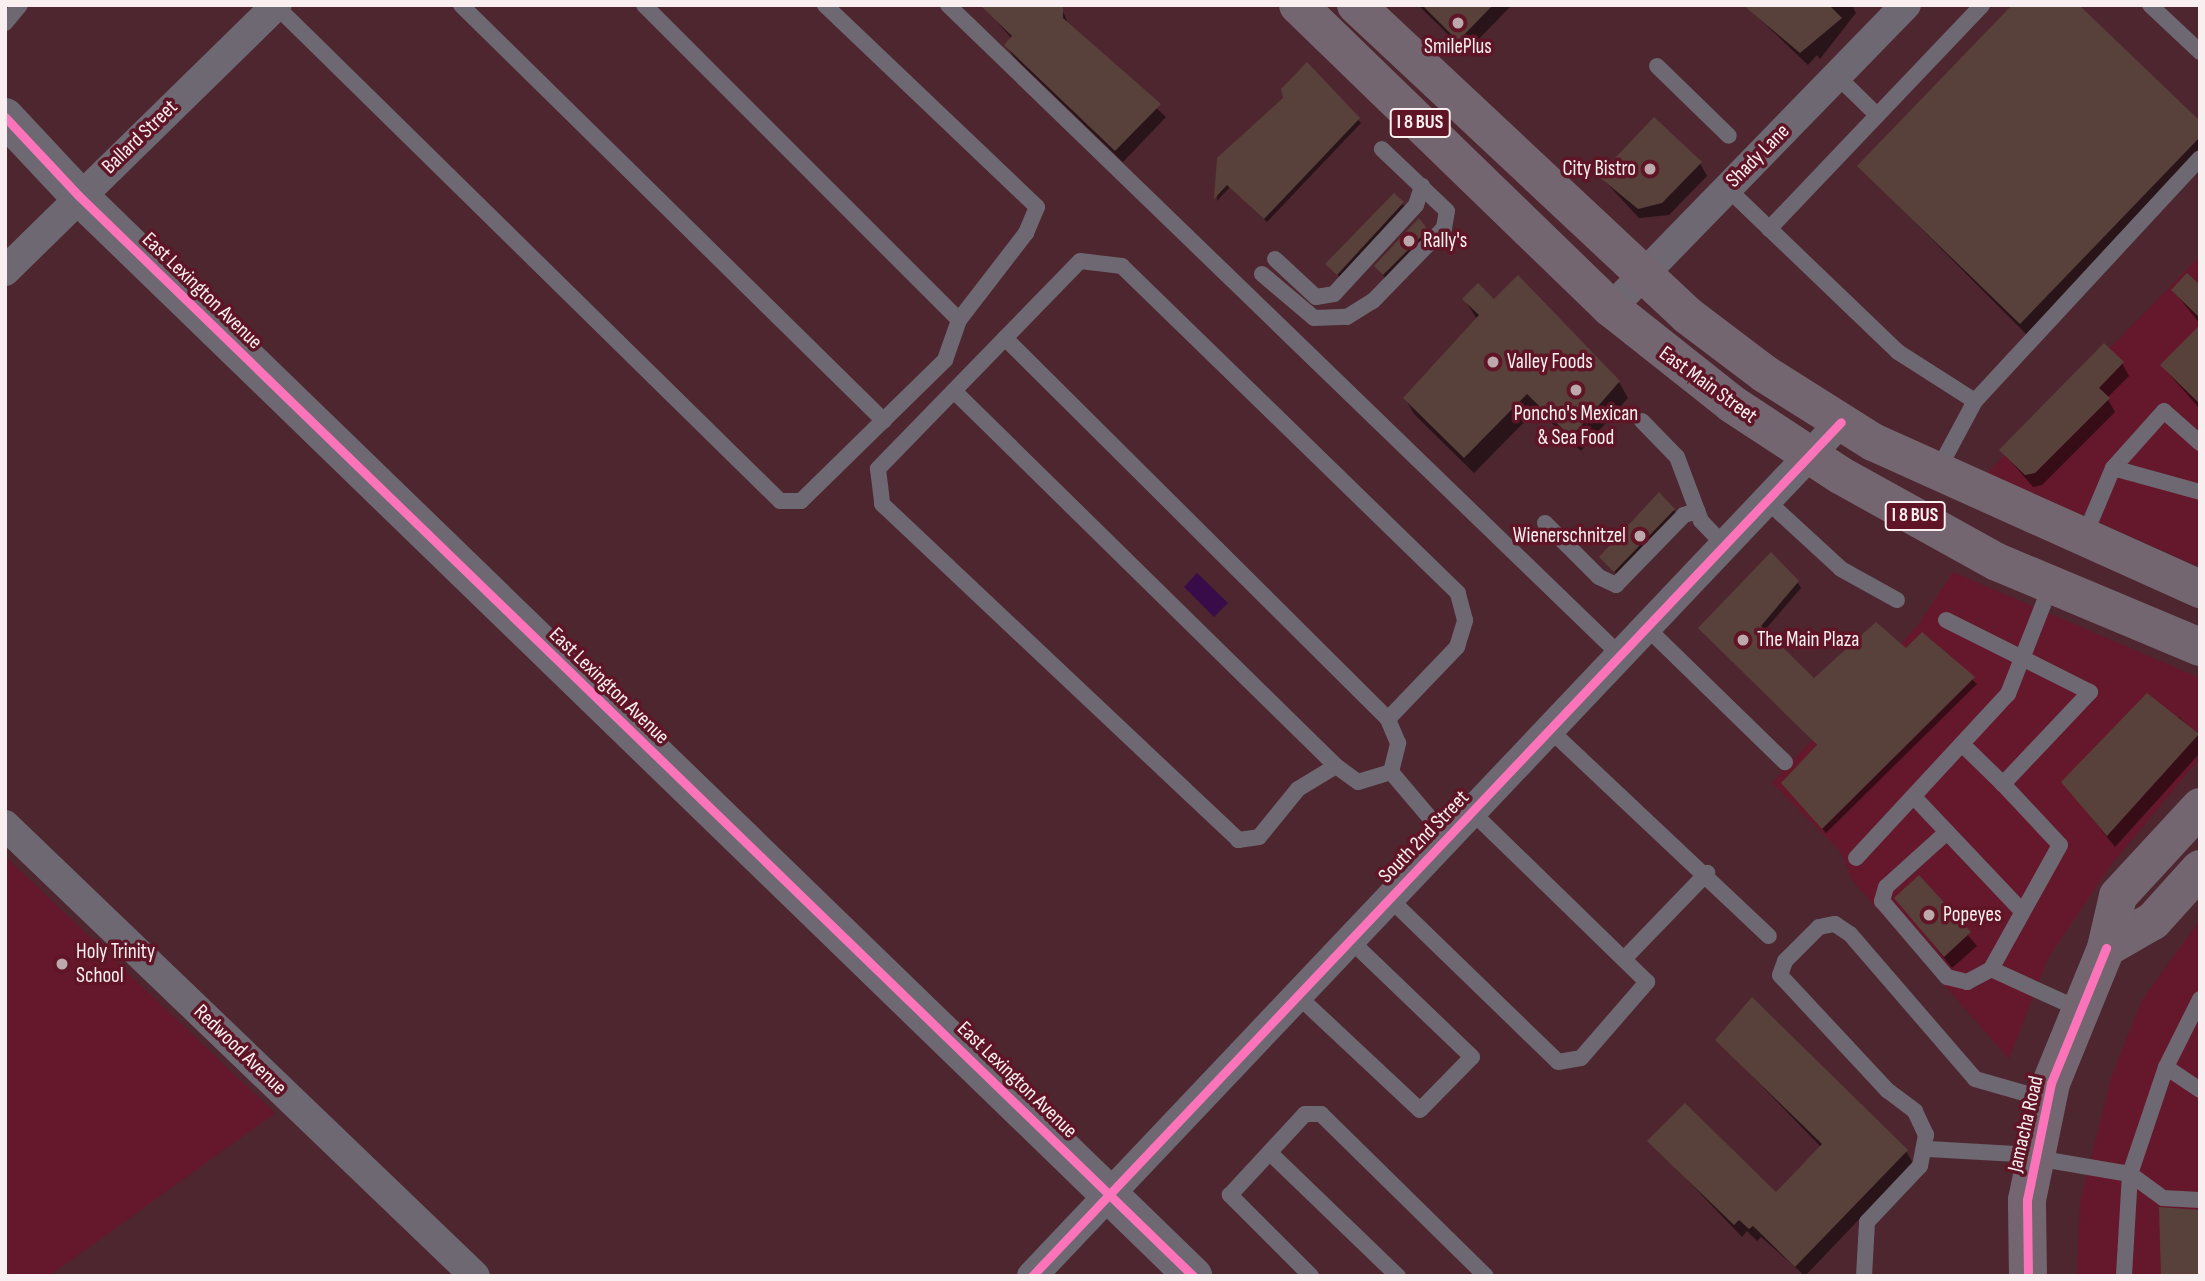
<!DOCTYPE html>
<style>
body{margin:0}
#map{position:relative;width:2205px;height:1281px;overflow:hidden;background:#4e262f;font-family:"Sofia Sans Condensed",sans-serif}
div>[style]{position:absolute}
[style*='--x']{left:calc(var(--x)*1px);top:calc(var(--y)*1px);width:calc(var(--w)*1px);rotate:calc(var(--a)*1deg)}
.built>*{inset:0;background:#65182b}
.water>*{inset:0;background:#370c48}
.shadow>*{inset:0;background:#0007}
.building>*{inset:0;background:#59413b}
.service>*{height:16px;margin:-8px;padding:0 8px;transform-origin:8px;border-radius:8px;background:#6d6871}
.minor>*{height:30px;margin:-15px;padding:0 15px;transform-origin:15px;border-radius:15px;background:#6d6871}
.tertiary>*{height:38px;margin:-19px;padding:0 19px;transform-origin:19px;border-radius:19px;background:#6d6871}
.primary>*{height:38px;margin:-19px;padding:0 19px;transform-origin:19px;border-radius:19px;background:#736670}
.cycleway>*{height:9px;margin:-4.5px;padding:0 4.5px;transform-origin:4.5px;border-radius:4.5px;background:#fb73b8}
.dots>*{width:19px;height:19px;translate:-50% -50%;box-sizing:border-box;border:4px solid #5f1526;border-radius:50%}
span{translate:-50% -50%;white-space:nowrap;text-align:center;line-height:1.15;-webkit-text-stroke:7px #5f1526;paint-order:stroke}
.shield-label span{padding:2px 5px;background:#5f1526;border:2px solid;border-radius:5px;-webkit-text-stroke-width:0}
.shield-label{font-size:19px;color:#f9eff0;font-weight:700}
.poi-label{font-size:21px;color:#f9eff0}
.right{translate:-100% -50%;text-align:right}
.left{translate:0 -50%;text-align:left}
.street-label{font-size:21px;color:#f9eff0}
.frame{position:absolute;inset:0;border:7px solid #f9eff0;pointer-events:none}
</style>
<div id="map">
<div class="built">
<i style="clip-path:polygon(2200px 256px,2200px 567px,1987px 473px)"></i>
<i style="clip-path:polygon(1953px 572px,2200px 678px,2200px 758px,2111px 865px,2048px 958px,2009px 1059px,1852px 880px,1840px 851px,1772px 783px,1918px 625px)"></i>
<i style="clip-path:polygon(5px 856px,275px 1113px,49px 1276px,5px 1276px)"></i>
<i style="clip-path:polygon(2200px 920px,2200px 1276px,2077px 1276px,2080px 1201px,2112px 1075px,2142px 1000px)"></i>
</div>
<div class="water">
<i style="clip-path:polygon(1197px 573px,1228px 603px,1214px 617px,1184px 587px)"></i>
</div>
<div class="shadow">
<i style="clip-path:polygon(1418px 5px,1512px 5px,1466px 52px)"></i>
<i style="clip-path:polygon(1745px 5px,1852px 5px,1856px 13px,1820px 59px,1817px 55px,1808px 65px)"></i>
<i style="clip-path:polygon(1062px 9px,1069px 26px,1166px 117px,1123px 162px,1014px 57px,1006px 45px,1012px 39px,987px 10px)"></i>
<i style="clip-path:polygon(1307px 64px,1361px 123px,1267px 222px,1230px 187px,1217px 201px,1219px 158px,1285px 99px)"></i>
<i style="clip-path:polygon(2200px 124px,2200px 163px,2031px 339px,1859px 166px)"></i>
<i style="clip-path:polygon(1700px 163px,1707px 176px,1669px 215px,1639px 218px,1601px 177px)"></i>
<i style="clip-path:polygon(1394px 195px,1405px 207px,1340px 277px,1329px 267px)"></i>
<i style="clip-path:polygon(1426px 227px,1430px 235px,1388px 282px,1376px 266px)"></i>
<i style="clip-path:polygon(2200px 287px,2200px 324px,2173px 290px)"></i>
<i style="clip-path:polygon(1464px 299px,1494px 302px,1619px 382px,1628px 398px,1581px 451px,1537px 409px,1474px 473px,1414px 414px,1405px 398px,1477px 319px)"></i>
<i style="clip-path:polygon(2200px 327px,2200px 409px,2162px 366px)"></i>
<i style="clip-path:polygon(2122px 363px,2129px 376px,2107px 398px,2115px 412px,2042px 485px,2033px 487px,2001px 450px)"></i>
<i style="clip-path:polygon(1674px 510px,1679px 518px,1620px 578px,1602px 557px)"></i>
<i style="clip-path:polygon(1797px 582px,1801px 588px,1764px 631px,1814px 680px,1906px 651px,1922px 634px,1977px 684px,1826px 833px,1783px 783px,1818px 746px,1700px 628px)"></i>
<i style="clip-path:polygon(2179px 717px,2200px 738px,2200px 753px,2115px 847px,2063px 782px)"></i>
<i style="clip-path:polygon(1919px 878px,1977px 946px,1952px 968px,1896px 898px)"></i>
<i style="clip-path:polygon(1717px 1040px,1906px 1151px,1913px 1163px,1805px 1276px,1761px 1237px,1757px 1241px,1747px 1231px,1742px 1237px,1650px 1141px,1776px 1194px,1821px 1147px)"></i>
</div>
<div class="building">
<i style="clip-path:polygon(980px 5px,1063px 5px,1063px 18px,1161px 104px,1115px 151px,1004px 45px,1012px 36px)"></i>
<i style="clip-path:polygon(1422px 5px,1493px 5px,1458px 41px)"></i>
<i style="clip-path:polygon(1743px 5px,1829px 5px,1842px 18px,1800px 53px)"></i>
<i style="clip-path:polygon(2012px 5px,2079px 5px,2200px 121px,2200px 137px,2020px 324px,1857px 166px)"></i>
<i style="clip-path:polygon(1307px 62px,1360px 118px,1264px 219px,1227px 185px,1214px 199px,1217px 158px,1283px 98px,1281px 89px)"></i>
<i style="clip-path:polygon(1654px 117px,1702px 162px,1662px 203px,1638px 209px,1598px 176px)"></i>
<i style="clip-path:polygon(1394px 193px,1404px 202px,1337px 275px,1325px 264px)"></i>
<i style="clip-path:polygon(1419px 218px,1428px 230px,1383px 275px,1374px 266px)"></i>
<i style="clip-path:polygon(2187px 273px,2200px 285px,2200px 318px,2171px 290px)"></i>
<i style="clip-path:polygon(1518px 275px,1620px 381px,1571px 437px,1527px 394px,1464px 458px,1403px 398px,1479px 315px,1462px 299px,1478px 283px,1494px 299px)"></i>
<i style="clip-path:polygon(2200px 325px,2200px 404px,2160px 365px)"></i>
<i style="clip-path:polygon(2104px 343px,2124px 362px,2099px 388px,2110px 398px,2035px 473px,2025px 475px,1999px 450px)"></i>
<i style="clip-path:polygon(1659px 492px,1675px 509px,1614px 572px,1599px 557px)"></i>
<i style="clip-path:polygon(1771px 552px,1799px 581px,1761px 626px,1814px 678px,1876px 622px,1906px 648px,1922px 632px,1975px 677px,1822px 829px,1781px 783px,1817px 745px,1698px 628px)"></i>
<i style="clip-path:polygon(2147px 693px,2199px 734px,2107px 836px,2061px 782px)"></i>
<i style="clip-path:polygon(1919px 875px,1971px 932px,1944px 957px,1894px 898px)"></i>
<i style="clip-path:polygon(1752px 997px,1908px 1150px,1795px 1267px,1753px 1226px,1749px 1229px,1739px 1220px,1734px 1225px,1647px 1141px,1685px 1103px,1776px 1192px,1822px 1144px,1715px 1040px)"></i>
<i style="clip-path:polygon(2159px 1207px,2200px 1210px,2200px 1276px,2161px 1276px)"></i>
</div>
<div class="service">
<i style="--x:461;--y:5;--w:593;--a:44.52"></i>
<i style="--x:644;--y:5;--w:445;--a:45"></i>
<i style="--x:948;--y:5;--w:935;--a:44.05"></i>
<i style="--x:2150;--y:5;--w:69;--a:43.2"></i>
<i style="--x:276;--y:6;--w:706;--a:44.48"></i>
<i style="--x:780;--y:501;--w:21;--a:0"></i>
<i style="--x:801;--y:501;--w:202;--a:-44.4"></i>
<i style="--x:945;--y:360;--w:42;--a:-70.7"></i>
<i style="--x:959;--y:320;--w:110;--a:-52.4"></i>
<i style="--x:1026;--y:233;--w:28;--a:-67"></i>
<i style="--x:1037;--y:207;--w:293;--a:-136.4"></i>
<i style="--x:5;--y:23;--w:23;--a:-50"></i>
<i style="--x:1657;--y:66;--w:100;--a:44.2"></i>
<i style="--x:1837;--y:76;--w:56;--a:44.3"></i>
<i style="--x:1727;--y:188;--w:237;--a:43.8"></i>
<i style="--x:1898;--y:352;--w:91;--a:32.5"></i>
<i style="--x:1975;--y:401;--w:81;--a:118.2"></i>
<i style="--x:1769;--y:229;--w:309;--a:-46.4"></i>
<i style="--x:1275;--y:259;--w:56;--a:42.8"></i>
<i style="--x:1316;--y:297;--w:18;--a:-9"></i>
<i style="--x:1334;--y:294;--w:121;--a:-47.3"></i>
<i style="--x:1416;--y:205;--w:20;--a:-72"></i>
<i style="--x:1262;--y:274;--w:68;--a:40.2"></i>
<i style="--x:1314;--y:318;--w:33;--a:-2"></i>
<i style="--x:1347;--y:317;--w:31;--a:-32"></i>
<i style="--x:1373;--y:301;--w:102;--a:-45.8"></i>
<i style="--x:1444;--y:228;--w:17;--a:-80"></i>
<i style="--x:1447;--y:211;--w:90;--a:-136.4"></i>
<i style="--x:1005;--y:338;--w:540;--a:44.85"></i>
<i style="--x:954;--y:391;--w:535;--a:44.47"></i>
<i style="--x:1975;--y:401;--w:331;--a:-47.2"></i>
<i style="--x:1642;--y:421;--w:50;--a:45.8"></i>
<i style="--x:1677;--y:457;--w:68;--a:69.4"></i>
<i style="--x:1701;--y:521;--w:32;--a:46"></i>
<i style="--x:2200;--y:443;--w:48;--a:-138.4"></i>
<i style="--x:2164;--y:411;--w:76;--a:131.8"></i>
<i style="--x:2113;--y:468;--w:90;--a:15.4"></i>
<i style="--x:1765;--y:499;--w:103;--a:42.6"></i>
<i style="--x:1841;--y:569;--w:64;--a:29"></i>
<i style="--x:1545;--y:523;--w:76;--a:45"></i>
<i style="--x:1599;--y:577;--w:19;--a:25"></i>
<i style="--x:1616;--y:585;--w:98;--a:-45.8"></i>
<i style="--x:1684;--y:515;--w:14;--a:-17"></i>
<i style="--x:2084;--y:537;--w:75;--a:-67.2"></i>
<i style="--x:1946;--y:620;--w:161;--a:26.6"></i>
<i style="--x:2090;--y:692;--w:127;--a:133.4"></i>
<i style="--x:2003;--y:784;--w:57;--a:-135.7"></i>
<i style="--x:1646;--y:627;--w:194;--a:44.2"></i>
<i style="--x:1549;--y:729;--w:302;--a:43.3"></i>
<i style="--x:1391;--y:772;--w:30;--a:-76"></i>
<i style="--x:1398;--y:743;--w:26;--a:-113"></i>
<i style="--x:1388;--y:719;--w:100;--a:-46.2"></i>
<i style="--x:1457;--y:647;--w:28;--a:-73"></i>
<i style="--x:1465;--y:620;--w:28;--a:-105"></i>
<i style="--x:1458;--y:593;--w:469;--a:-135.8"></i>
<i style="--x:1122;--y:266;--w:42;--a:-173.2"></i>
<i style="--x:1080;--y:261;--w:290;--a:134.2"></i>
<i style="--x:878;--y:469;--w:35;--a:83"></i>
<i style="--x:882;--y:504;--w:490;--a:43.3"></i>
<i style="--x:1238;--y:840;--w:21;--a:-8"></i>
<i style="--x:1259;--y:837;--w:62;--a:-50.9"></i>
<i style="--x:1298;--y:789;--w:44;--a:-31.2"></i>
<i style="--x:1336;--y:766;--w:27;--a:36"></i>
<i style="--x:1358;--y:782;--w:34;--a:-17"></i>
<i style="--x:1391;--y:772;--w:87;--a:49.7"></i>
<i style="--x:2003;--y:784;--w:83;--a:46.9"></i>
<i style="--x:2060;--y:845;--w:142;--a:119.1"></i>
<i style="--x:1991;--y:969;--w:99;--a:24.5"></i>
<i style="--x:1914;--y:797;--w:156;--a:46.6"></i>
<i style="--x:1947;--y:832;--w:82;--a:138"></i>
<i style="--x:1886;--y:887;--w:15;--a:106"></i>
<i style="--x:1882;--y:901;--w:100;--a:49.5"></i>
<i style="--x:1947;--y:977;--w:21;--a:14"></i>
<i style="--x:1967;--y:982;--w:27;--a:-28"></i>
<i style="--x:1856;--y:858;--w:224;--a:-47.2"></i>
<i style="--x:2008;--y:694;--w:117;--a:-68.5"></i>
<i style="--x:1389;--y:898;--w:235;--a:44.1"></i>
<i style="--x:1558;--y:1062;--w:23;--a:-10"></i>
<i style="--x:1581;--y:1058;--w:101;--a:-49"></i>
<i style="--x:1647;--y:982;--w:244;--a:-135.8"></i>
<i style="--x:1624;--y:959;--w:120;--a:-46"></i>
<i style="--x:1297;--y:995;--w:168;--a:43.1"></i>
<i style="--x:1420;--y:1110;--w:74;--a:-45.5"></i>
<i style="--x:1472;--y:1057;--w:169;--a:-136.2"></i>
<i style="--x:2166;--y:1067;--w:76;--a:-63.4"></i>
<i style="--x:2200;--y:1090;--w:41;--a:-145.9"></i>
<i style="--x:2166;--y:1067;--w:113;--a:108.6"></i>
<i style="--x:2130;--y:1174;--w:41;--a:36"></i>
<i style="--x:2163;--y:1198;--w:37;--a:3"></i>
<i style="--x:1928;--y:1149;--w:108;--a:3.2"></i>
<i style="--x:1270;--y:1153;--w:178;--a:43.9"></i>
<i style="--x:2036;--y:1158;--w:95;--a:9.7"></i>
<i style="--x:2130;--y:1174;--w:102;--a:93.4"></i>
<i style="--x:1311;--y:1276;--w:115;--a:-135"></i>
<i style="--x:1230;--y:1195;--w:110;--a:-47.2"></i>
<i style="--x:1305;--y:1114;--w:16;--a:0"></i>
<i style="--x:1321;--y:1114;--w:231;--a:44.5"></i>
<i style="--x:1864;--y:1276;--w:54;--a:-86.8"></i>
<i style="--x:1867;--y:1222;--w:77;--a:-46.6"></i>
<i style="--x:1920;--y:1166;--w:32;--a:-79"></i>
<i style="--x:1926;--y:1135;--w:26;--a:-115"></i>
<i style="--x:1915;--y:1111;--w:34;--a:-143"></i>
<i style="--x:1888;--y:1091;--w:158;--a:-133"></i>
<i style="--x:1780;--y:975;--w:15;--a:-70"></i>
<i style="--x:1785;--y:961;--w:48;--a:-45"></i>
<i style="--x:1819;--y:927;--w:16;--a:-11"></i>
<i style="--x:1835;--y:924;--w:18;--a:34"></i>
<i style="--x:1850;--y:934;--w:191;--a:49.2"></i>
<i style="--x:1975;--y:1079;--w:76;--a:16"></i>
</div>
<div class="minor">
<i style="--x:5;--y:271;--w:380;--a:-44.4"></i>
<i style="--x:1611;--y:308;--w:423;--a:-45.8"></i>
<i style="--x:5;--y:825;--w:651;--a:43.82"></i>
<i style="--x:1032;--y:1276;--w:1176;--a:-46.55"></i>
</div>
<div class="tertiary">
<i style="--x:5;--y:117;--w:108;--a:46.9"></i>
<i style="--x:79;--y:196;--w:1552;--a:44.11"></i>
</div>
<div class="primary">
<i style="--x:1298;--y:5;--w:436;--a:44.1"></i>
<i style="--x:1611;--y:308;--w:154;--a:38.4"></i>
<i style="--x:1732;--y:404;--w:129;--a:33.3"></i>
<i style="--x:1840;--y:475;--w:179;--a:29"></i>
<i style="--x:1997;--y:562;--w:220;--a:22.7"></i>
<i style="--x:1356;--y:5;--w:453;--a:43.1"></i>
<i style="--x:1687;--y:315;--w:98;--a:37.1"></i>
<i style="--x:1765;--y:374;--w:128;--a:32.2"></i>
<i style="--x:1873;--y:442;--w:359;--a:24.2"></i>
<i style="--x:2106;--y:948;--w:54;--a:-29.9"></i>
<i style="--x:2153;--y:921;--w:70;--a:-47.9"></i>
<i style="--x:2028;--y:1276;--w:76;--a:-90.8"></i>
<i style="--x:2027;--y:1200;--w:119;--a:-78.4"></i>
<i style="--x:2051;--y:1083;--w:146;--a:-67.8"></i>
<i style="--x:2106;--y:948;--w:53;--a:-77"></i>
<i style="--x:2118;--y:896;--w:121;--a:-47.3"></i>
</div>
<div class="cycleway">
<i style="--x:5;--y:117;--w:108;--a:46.9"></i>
<i style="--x:79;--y:196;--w:1552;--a:44.11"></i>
<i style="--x:1032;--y:1276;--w:1176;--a:-46.55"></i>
<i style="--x:2028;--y:1276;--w:76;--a:-90.8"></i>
<i style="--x:2027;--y:1200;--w:119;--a:-78.4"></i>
<i style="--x:2051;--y:1083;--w:146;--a:-67.8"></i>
</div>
<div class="dots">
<i style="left:1458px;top:23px;background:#bda9ac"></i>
<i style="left:1650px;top:169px;background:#bda9ac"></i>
<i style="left:1409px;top:241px;background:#bda9ac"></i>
<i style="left:1493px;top:362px;background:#bda9ac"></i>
<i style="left:1576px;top:390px;background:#bda9ac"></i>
<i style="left:1640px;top:536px;background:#bda9ac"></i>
<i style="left:1743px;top:640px;background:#bda9ac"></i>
<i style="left:1929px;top:915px;background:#bda9ac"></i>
<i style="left:62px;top:964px;background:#bda9ac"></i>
</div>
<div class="shield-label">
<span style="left:1420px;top:123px">I 8 BUS</span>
<span style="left:1915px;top:516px">I 8 BUS</span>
</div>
<div class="poi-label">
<span style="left:1458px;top:47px">SmilePlus</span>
<span class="right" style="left:1636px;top:169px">City Bistro</span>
<span class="left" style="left:1423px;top:241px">Rally's</span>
<span class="left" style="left:1507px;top:362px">Valley Foods</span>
<span style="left:1576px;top:426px">Poncho's Mexican<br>&amp; Sea Food</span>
<span class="right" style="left:1626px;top:536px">Wienerschnitzel</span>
<span class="left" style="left:1757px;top:640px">The Main Plaza</span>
<span class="left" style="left:1943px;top:915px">Popeyes</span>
<span class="left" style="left:76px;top:964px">Holy Trinity<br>School</span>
</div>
<div class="street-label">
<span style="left:140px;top:137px;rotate:-44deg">Ballard Street</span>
<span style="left:1758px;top:156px;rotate:-45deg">Shady Lane</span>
<span style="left:202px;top:291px;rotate:44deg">East Lexington Avenue</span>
<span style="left:1708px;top:385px;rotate:36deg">East Main Street</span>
<span style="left:609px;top:686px;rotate:44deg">East Lexington Avenue</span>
<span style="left:1424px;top:837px;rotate:-46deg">South 2nd Street</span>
<span style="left:240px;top:1050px;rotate:44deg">Redwood Avenue</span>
<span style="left:1017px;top:1080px;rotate:44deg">East Lexington Avenue</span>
<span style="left:2026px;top:1124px;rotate:-77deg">Jamacha Road</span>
</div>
<div class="frame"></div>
</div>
